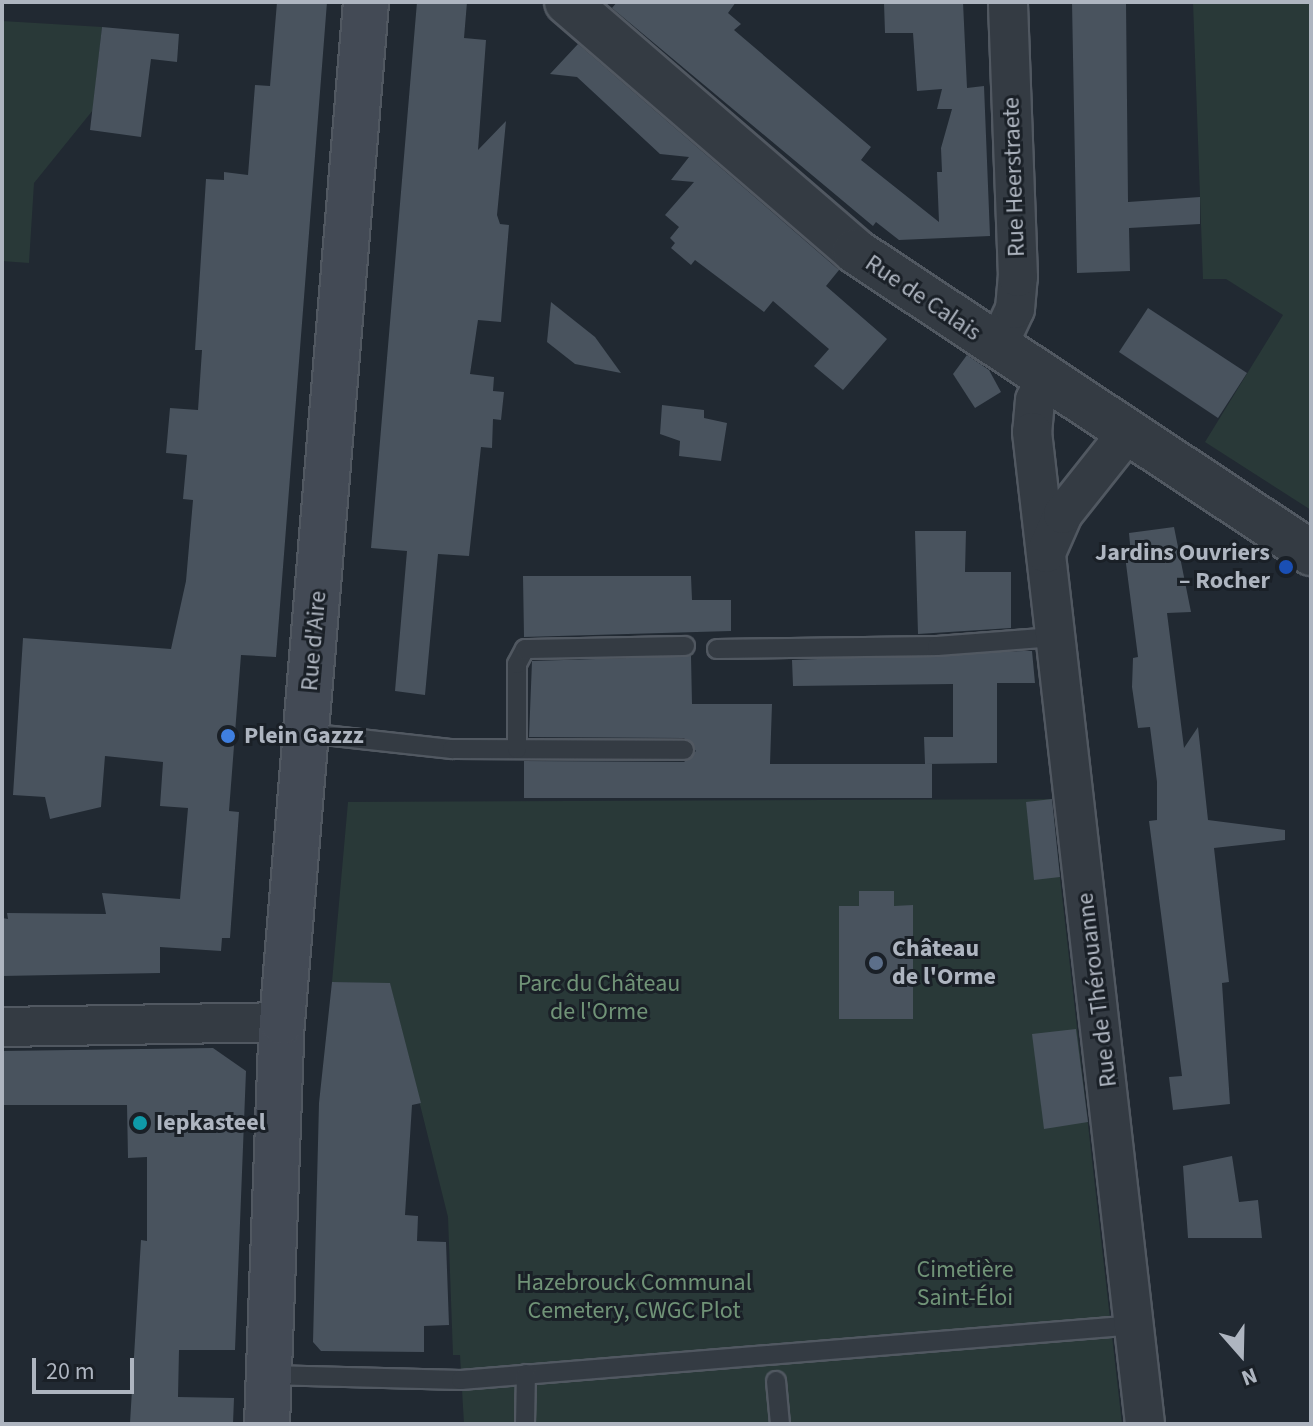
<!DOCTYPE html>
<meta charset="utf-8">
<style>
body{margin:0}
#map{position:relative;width:1313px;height:1426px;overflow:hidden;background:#212932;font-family:"Source Sans 3",sans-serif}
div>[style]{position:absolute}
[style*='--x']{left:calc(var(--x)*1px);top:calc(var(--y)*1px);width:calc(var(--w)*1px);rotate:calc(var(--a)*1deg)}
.green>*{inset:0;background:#293938}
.building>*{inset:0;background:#49535e}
.roads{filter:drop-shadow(2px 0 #515861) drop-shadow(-2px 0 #515861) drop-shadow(0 2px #515861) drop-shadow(0 -2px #515861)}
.service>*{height:18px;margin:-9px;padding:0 9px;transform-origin:9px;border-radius:9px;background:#343b43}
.minor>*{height:38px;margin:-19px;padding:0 19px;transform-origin:19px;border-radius:19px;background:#343b43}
.tertiary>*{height:44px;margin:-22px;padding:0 22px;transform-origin:22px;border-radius:22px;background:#343b43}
.secondary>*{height:44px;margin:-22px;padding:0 22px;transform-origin:22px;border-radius:22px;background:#434a55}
.dots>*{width:22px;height:22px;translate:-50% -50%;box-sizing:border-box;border:4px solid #1a2027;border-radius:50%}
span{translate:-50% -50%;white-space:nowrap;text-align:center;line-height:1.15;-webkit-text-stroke:6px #1a2027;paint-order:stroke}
.street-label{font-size:24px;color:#aeb5c0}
.poi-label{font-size:24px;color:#aeb5c0;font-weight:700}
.right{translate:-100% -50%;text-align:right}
.left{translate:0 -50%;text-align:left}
.park-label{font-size:24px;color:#709377}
.frame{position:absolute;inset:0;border:4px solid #aeb5c0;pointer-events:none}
.north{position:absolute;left:1201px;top:1314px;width:80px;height:80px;-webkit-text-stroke:6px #1a2027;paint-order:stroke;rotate:160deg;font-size:22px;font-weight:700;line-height:32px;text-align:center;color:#aeb5c0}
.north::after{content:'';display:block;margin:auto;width:28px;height:36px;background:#aeb5c0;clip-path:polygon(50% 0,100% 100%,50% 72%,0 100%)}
.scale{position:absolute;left:32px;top:1358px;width:102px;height:36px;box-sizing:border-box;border:4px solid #aeb5c0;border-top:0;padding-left:10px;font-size:24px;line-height:28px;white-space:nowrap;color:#aeb5c0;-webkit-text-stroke:6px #1a2027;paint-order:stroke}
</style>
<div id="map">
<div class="green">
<i style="clip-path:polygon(1193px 2px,1311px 2px,1311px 510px,1205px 442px,1283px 315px,1226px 279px,1203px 279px)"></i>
<i style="clip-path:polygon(2px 21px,102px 27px,93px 110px,34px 183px,29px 263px,2px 261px)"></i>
<i style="clip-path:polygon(1051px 799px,1122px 1424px,464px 1424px,460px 1355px,453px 1355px,448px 1217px,390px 984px,332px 982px,348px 802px)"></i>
</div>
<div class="building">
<i style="clip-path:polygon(277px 2px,327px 2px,276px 657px,241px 655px,229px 811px,239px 812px,230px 938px,222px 938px,221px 951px,160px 947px,160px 973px,2px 976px,2px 918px,8px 919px,7px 913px,106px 914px,102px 893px,180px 899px,188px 808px,160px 806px,163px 762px,105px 756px,101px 807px,50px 819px,45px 797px,13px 795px,23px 638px,171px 649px,186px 581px,193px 500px,183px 499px,187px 455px,166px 453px,170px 408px,198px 410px,202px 350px,195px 350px,206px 179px,224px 180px,224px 172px,248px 175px,255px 85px,270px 86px)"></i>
<i style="clip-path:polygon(417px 2px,467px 2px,464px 38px,486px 40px,478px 150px,506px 121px,497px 215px,500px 224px,509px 225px,501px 322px,478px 320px,470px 374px,494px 377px,493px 391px,504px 392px,501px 420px,493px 419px,492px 448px,481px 447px,469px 556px,438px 554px,425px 695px,395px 691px,407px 551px,371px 548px)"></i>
<i style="clip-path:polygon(617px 2px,736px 2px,728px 13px,741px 24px,734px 30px,871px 147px,861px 160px,939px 222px,937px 172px,942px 172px,941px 148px,952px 109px,937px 109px,942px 89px,917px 91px,913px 33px,885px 33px,884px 3px,963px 2px,967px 88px,984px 86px,990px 236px,899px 240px,876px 222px,873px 226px,612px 8px)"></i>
<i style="clip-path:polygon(1072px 2px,1126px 2px,1128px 202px,1200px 197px,1200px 224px,1129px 228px,1130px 271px,1077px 273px)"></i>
<i style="clip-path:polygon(102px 27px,179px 34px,177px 62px,151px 59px,141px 137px,90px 130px)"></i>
<i style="clip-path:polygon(578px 44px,839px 270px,826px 286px,887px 339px,843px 390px,814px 366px,829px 349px,773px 301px,764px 312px,695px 260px,691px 265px,671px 248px,675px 243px,670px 238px,679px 227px,665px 215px,694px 182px,671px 180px,689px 157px,660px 154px,577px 77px,550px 74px)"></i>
<i style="clip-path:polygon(551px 302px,595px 337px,621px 373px,575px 364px,547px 342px)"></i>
<i style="clip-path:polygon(1148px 308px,1247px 373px,1218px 418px,1119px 352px)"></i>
<i style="clip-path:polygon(967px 355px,989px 370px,1001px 392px,975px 408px,953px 374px)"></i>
<i style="clip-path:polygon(662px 405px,704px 410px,704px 418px,727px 423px,721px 461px,679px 456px,680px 441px,660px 434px)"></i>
<i style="clip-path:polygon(1174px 527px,1191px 612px,1167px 613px,1184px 748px,1198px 727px,1208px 820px,1285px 830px,1285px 840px,1214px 848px,1229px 982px,1222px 983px,1230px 1104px,1173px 1110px,1169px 1077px,1182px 1076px,1149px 821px,1157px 820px,1157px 782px,1150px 727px,1138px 728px,1132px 687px,1133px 658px,1138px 657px,1125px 556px,1131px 555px,1129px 533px)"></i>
<i style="clip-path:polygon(915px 531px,966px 531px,965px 572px,1011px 572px,1011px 628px,918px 634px)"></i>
<i style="clip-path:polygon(523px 576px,691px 576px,692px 600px,731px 600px,731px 631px,524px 637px)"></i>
<i style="clip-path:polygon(1024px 651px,1032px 651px,1035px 683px,997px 683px,997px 763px,925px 764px,924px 737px,953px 737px,953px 684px,793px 686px,792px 660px)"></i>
<i style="clip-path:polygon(691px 656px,692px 704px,772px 704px,770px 764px,932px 764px,932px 798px,524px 798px,524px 761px,684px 762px,696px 751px,684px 738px,529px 737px,532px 661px)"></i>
<i style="clip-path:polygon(1052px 799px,1060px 877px,1034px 880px,1026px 802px)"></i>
<i style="clip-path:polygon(859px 891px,894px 891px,894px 906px,913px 905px,913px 1019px,839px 1019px,839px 906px,859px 906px)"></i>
<i style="clip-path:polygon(332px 982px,390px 983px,421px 1103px,412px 1105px,405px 1215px,418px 1216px,417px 1241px,446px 1242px,449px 1325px,424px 1326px,424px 1352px,321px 1351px,313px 1342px,319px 1103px)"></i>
<i style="clip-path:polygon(1076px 1029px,1088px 1122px,1044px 1129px,1032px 1034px)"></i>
<i style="clip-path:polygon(213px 1048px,246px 1071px,235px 1350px,179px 1350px,178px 1397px,234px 1398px,233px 1424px,130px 1423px,141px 1240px,147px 1241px,147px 1157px,128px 1158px,127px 1105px,2px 1105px,2px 1051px)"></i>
<i style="clip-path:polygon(1232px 1156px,1239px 1202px,1258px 1200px,1262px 1238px,1188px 1238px,1183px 1166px)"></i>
</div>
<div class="roads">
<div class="service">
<i style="--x:717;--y:649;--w:220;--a:-0.8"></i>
<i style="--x:937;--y:646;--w:118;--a:-4.4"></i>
<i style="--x:306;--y:733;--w:147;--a:6.3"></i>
<i style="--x:452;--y:749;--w:232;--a:0.2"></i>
<i style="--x:517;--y:749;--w:85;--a:-90"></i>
<i style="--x:517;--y:664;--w:17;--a:-62"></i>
<i style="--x:525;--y:649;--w:160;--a:-1.1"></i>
<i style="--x:268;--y:1375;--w:193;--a:1.5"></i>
<i style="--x:461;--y:1380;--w:677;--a:-4.66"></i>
<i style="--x:776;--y:1381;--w:43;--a:84.7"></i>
<i style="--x:525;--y:1424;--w:50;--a:-88.9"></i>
</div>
<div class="minor">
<i style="--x:997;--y:347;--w:42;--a:-64.7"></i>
<i style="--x:1015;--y:309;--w:32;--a:-85"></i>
<i style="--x:1018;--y:277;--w:275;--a:-92.1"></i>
<i style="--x:1045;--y:379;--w:23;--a:115"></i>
<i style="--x:1035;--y:400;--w:32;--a:95"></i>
<i style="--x:1032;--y:432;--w:998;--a:83.5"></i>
<i style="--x:1046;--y:553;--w:43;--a:-66.4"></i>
<i style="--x:1063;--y:514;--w:105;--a:-51.6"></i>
<i style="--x:2;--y:1027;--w:280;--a:-1"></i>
</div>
<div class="tertiary">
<i style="--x:567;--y:2;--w:381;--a:40.8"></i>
<i style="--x:855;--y:251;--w:547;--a:33.52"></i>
</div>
<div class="secondary">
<i style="--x:267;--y:1424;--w:402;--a:-87.9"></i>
<i style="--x:282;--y:1022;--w:1023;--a:-85.29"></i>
</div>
</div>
<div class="dots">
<i style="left:1286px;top:567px;background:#1a4fb4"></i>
<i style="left:228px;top:736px;background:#3f7fe0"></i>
<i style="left:876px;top:963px;background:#5c6f8a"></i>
<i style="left:140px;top:1123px;background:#0f9aa8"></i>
</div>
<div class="street-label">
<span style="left:1014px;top:177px;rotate:-92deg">Rue Heerstraete</span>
<span style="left:923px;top:298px;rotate:34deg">Rue de Calais</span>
<span style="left:314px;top:641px;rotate:-85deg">Rue d'Aire</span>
<span style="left:1097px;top:990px;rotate:-97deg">Rue de Thérouanne</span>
</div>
<div class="poi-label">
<span class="right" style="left:1270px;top:567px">Jardins Ouvriers<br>– Rocher</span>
<span class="left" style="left:244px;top:736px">Plein Gazzz</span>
<span class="left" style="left:892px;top:963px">Château<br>de l'Orme</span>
<span class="left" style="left:156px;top:1123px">Iepkasteel</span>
</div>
<div class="park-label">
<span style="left:599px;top:998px">Parc du Château<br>de l'Orme</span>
<span style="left:965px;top:1284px">Cimetière<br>Saint-Éloi</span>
<span style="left:634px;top:1297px">Hazebrouck Communal<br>Cemetery, CWGC Plot</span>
</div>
<div class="frame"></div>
<div class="north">N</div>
<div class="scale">20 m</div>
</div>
